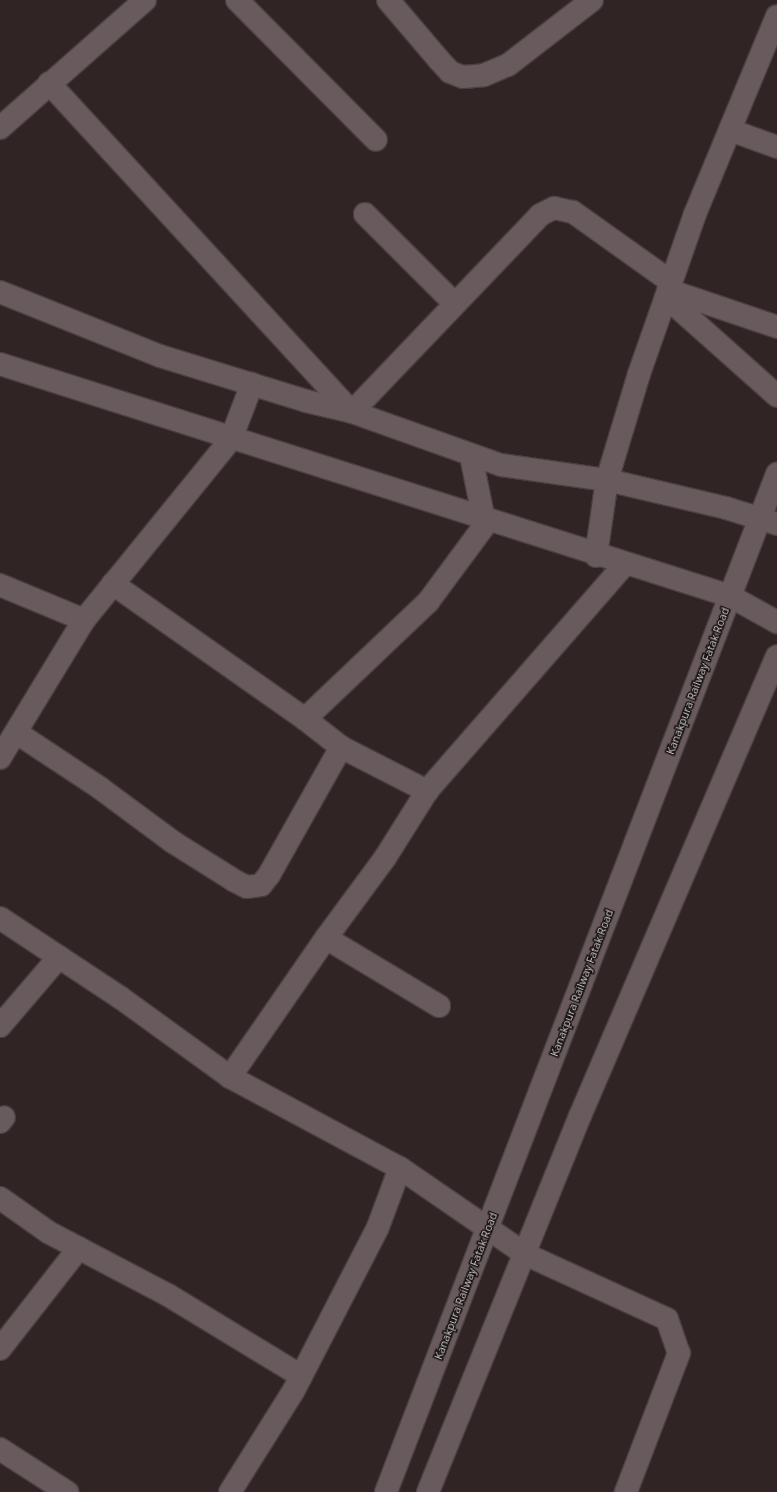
<!DOCTYPE html>
<style>
body{margin:0}
#map{position:relative;width:777px;height:1492px;overflow:hidden;background:#302425;font-family:"Open Sans",sans-serif}
div>[style]{position:absolute}
[style*='--x']{left:calc(var(--x)*1px);top:calc(var(--y)*1px);width:calc(var(--w)*1px);rotate:calc(var(--a)*1deg)}
.roads{filter:drop-shadow(1px 0 #4a4041) drop-shadow(-1px 0 #4a4041) drop-shadow(0 1px #4a4041) drop-shadow(0 -1px #4a4041)}
.minor>*{height:22px;margin:-11px;padding:0 11px;transform-origin:11px;border-radius:11px;background:#695b5d}
span{translate:-50% -50%;white-space:nowrap;text-align:center;line-height:1.15;-webkit-text-stroke:3px #140f0f;paint-order:stroke}
.street-label{font-size:11px;color:#dad2d3}
</style>
<div id="map">
<div class="roads">
<div class="minor">
<i style="--x:237;--y:0;--w:197;--a:45.2"></i>
<i style="--x:388;--y:0;--w:79;--a:49.6"></i>
<i style="--x:439;--y:60;--w:16;--a:47"></i>
<i style="--x:450;--y:72;--w:14;--a:21"></i>
<i style="--x:463;--y:77;--w:21;--a:-5"></i>
<i style="--x:484;--y:75;--w:26;--a:-23"></i>
<i style="--x:508;--y:65;--w:106;--a:-37.7"></i>
<i style="--x:49;--y:83;--w:447;--a:47.4"></i>
<i style="--x:352;--y:412;--w:272;--a:-46.3"></i>
<i style="--x:540;--y:215;--w:16;--a:-27"></i>
<i style="--x:554;--y:208;--w:19;--a:12"></i>
<i style="--x:573;--y:212;--w:120;--a:35.5"></i>
<i style="--x:0;--y:128;--w:193;--a:-41.4"></i>
<i style="--x:730;--y:130;--w:50;--a:19.9"></i>
<i style="--x:365;--y:214;--w:127;--a:45"></i>
<i style="--x:668;--y:290;--w:115;--a:18.7"></i>
<i style="--x:0;--y:292;--w:172;--a:21.8"></i>
<i style="--x:160;--y:356;--w:153;--a:17.1"></i>
<i style="--x:306;--y:401;--w:47;--a:13.4"></i>
<i style="--x:352;--y:412;--w:158;--a:19.6"></i>
<i style="--x:501;--y:465;--w:107;--a:8.1"></i>
<i style="--x:607;--y:480;--w:122;--a:13.2"></i>
<i style="--x:726;--y:508;--w:53;--a:17.4"></i>
<i style="--x:666;--y:297;--w:149;--a:41.7"></i>
<i style="--x:0;--y:364;--w:766;--a:17.63"></i>
<i style="--x:730;--y:596;--w:54;--a:29"></i>
<i style="--x:596;--y:556;--w:77;--a:-81.8"></i>
<i style="--x:607;--y:480;--w:111;--a:-73.2"></i>
<i style="--x:639;--y:374;--w:170;--a:-70.7"></i>
<i style="--x:695;--y:214;--w:214;--a:-67.5"></i>
<i style="--x:0;--y:585;--w:91;--a:22.6"></i>
<i style="--x:305;--y:719;--w:170;--a:-43.6"></i>
<i style="--x:428;--y:602;--w:96;--a:-53.5"></i>
<i style="--x:485;--y:525;--w:70;--a:-101.5"></i>
<i style="--x:17;--y:733;--w:100;--a:33.5"></i>
<i style="--x:100;--y:788;--w:91;--a:36.5"></i>
<i style="--x:173;--y:842;--w:73;--a:32.2"></i>
<i style="--x:235;--y:881;--w:13;--a:27"></i>
<i style="--x:247;--y:887;--w:14;--a:-8"></i>
<i style="--x:261;--y:885;--w:13;--a:-51"></i>
<i style="--x:269;--y:875;--w:147;--a:-60.6"></i>
<i style="--x:341;--y:747;--w:46;--a:-142.1"></i>
<i style="--x:305;--y:719;--w:235;--a:-144.9"></i>
<i style="--x:341;--y:747;--w:97;--a:27.1"></i>
<i style="--x:0;--y:758;--w:162;--a:-58.7"></i>
<i style="--x:84;--y:620;--w:233;--a:-50.9"></i>
<i style="--x:231;--y:439;--w:59;--a:-69.1"></i>
<i style="--x:0;--y:918;--w:145;--a:33.5"></i>
<i style="--x:121;--y:998;--w:135;--a:35.9"></i>
<i style="--x:230;--y:1077;--w:193;--a:28.2"></i>
<i style="--x:400;--y:1168;--w:152;--a:34.5"></i>
<i style="--x:525;--y:1254;--w:156;--a:24.6"></i>
<i style="--x:667;--y:1319;--w:36;--a:71"></i>
<i style="--x:679;--y:1353;--w:149;--a:110.9"></i>
<i style="--x:326;--y:938;--w:132;--a:31"></i>
<i style="--x:0;--y:1026;--w:91;--a:-49.5"></i>
<i style="--x:230;--y:1077;--w:169;--a:-55.4"></i>
<i style="--x:326;--y:938;--w:99;--a:-53.6"></i>
<i style="--x:385;--y:858;--w:79;--a:-57.9"></i>
<i style="--x:427;--y:791;--w:300;--a:-48.9"></i>
<i style="--x:0;--y:1122;--w:6;--a:-51"></i>
<i style="--x:0;--y:1198;--w:59;--a:35.3"></i>
<i style="--x:48;--y:1232;--w:136;--a:27.7"></i>
<i style="--x:168;--y:1295;--w:156;--a:31.3"></i>
<i style="--x:0;--y:1349;--w:128;--a:-52"></i>
<i style="--x:0;--y:1449;--w:80;--a:32.7"></i>
<i style="--x:230;--y:1492;--w:120;--a:-57.9"></i>
<i style="--x:294;--y:1390;--w:183;--a:-62.7"></i>
<i style="--x:378;--y:1227;--w:63;--a:-69.6"></i>
<i style="--x:386;--y:1492;--w:1091;--a:-68.99"></i>
<i style="--x:428;--y:1492;--w:406;--a:-68"></i>
<i style="--x:580;--y:1116;--w:500;--a:-66.82"></i>
</div>
</div>
<div class="street-label">
<span style="left:698px;top:681px;rotate:-69deg">Kanakpura Railway Fatak Road</span>
<span style="left:582px;top:983px;rotate:-69deg">Kanakpura Railway Fatak Road</span>
<span style="left:466px;top:1286px;rotate:-69deg">Kanakpura Railway Fatak Road</span>
</div>
</div>
